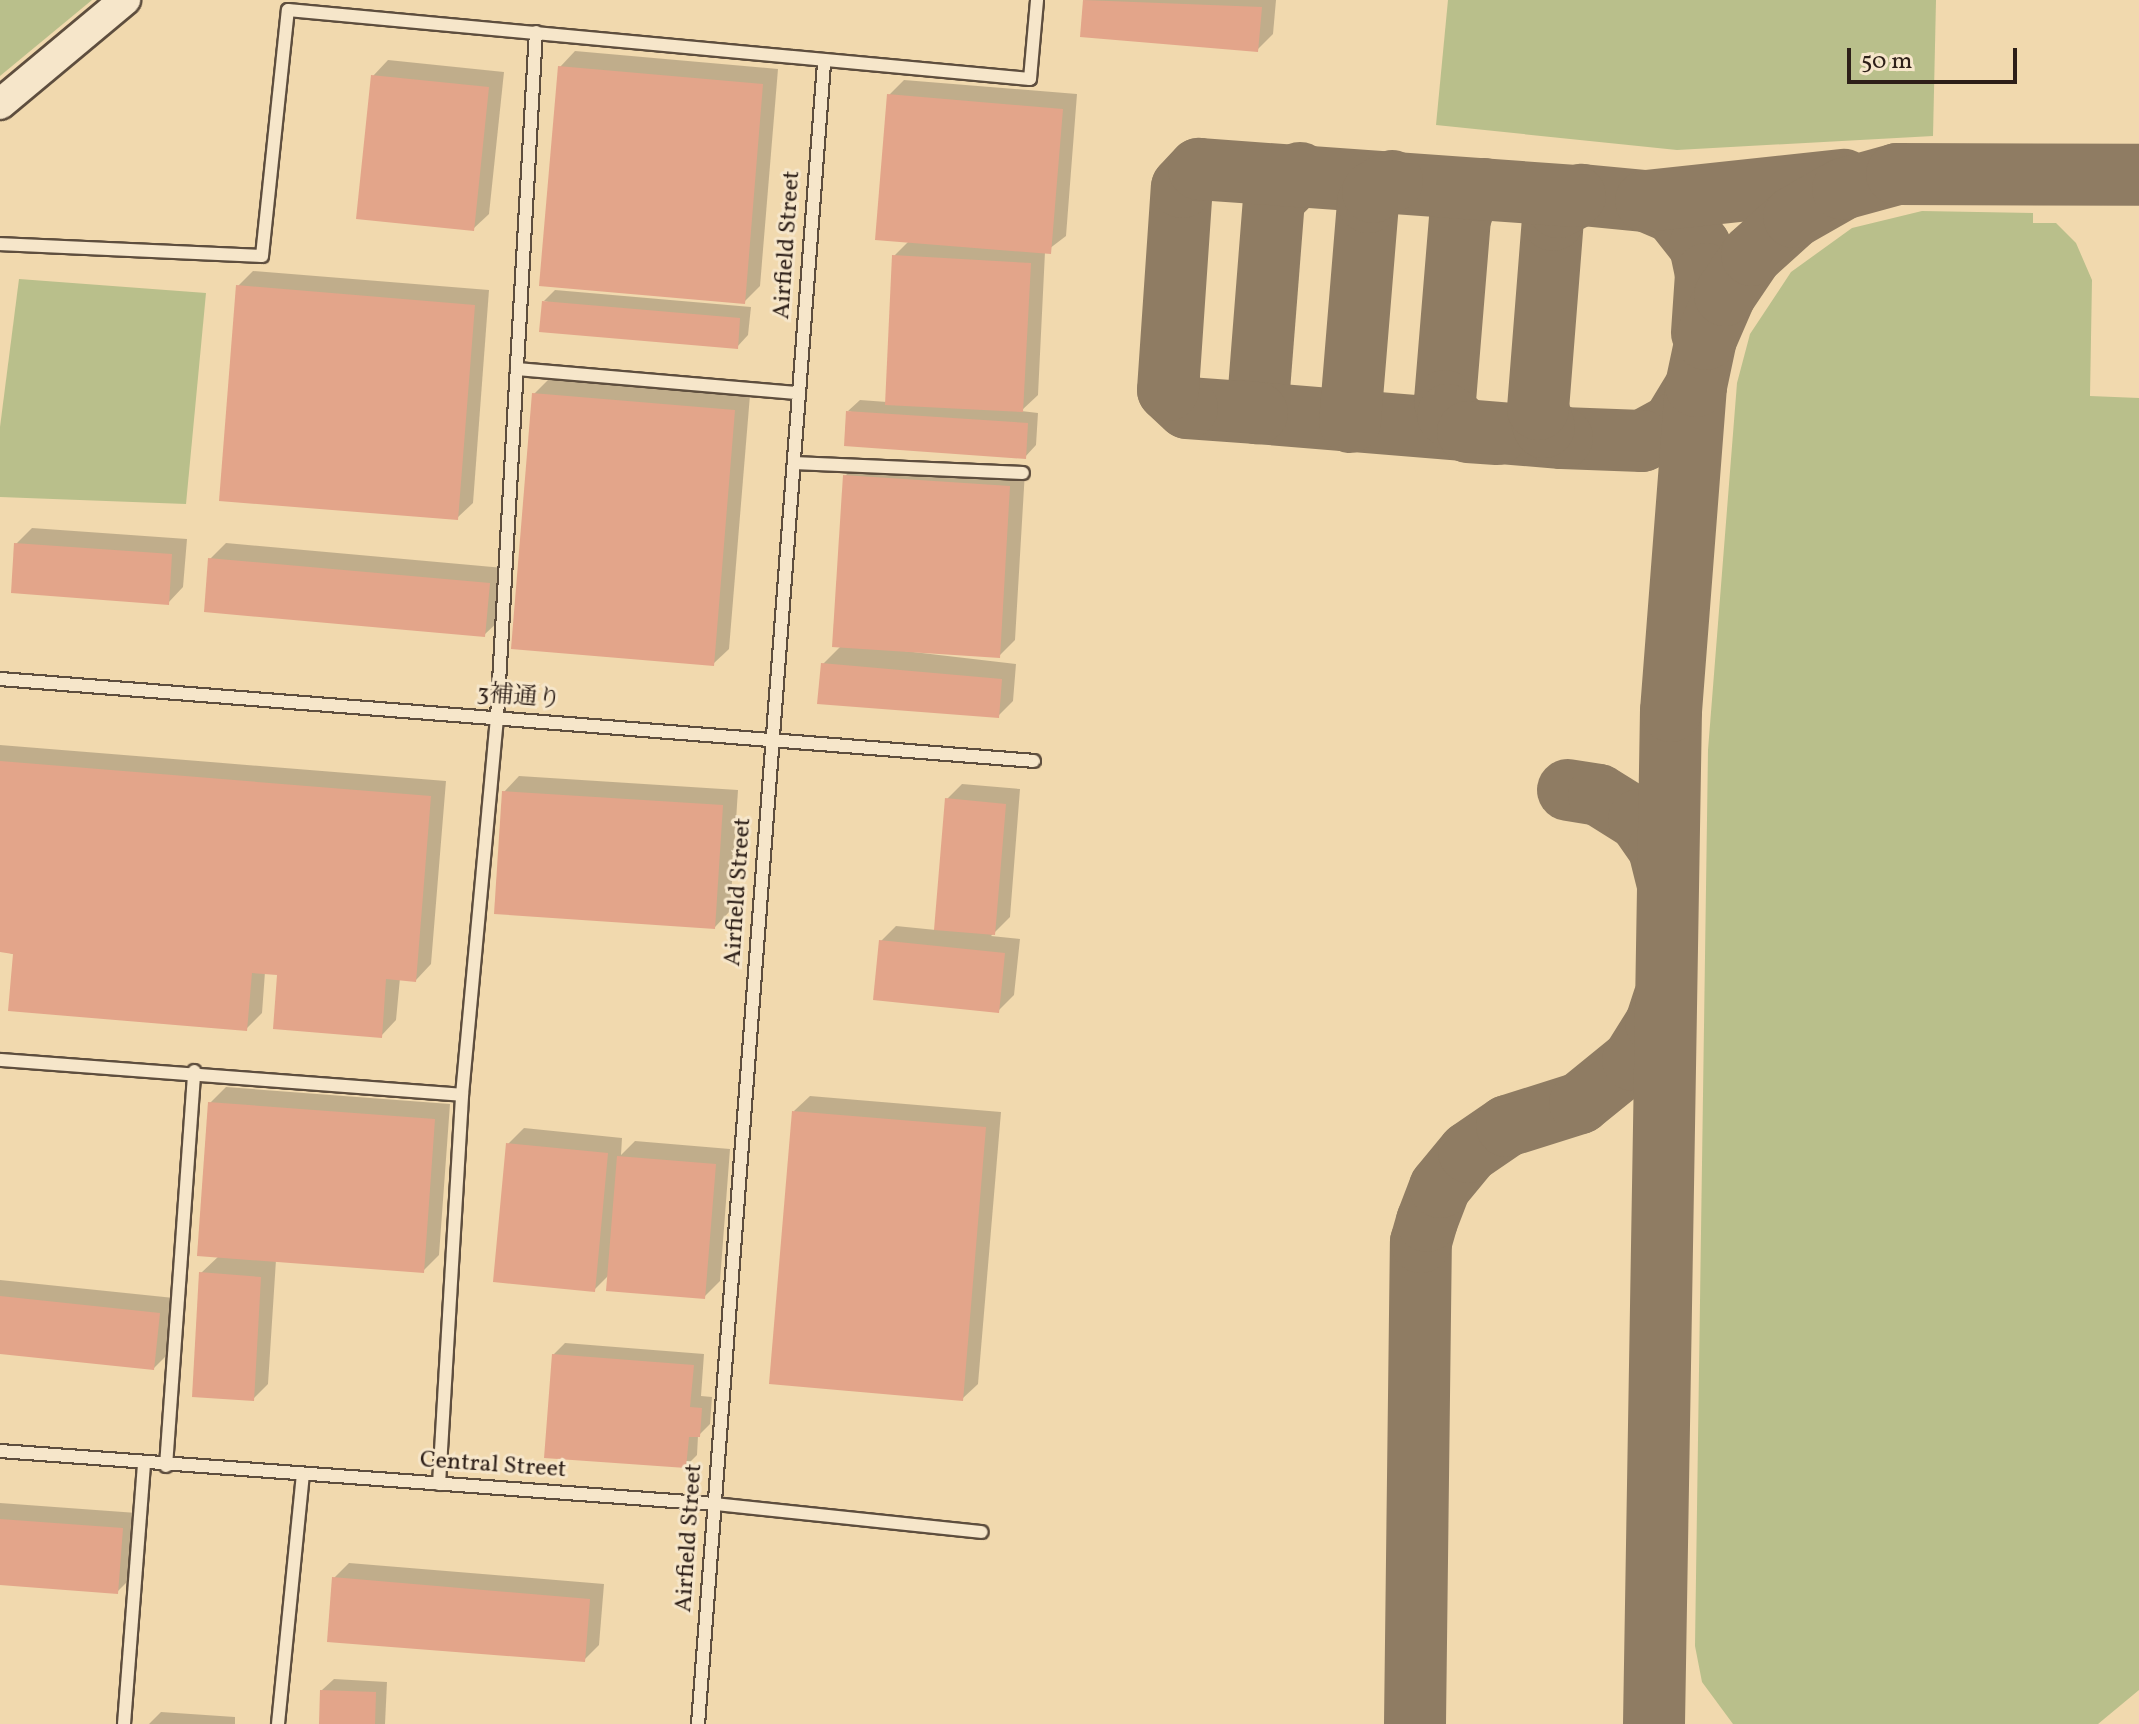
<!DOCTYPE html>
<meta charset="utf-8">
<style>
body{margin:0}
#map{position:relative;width:2139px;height:1724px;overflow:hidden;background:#f1d9ae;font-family:Vollkorn,"Noto Serif JP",serif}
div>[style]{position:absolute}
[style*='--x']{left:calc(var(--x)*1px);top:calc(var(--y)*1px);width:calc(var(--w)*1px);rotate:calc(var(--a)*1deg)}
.green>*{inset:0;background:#b9bf8b}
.shadow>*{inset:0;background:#0003}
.taxiway>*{height:62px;margin:-31px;padding:0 31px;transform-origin:31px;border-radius:31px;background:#8f7c63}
.building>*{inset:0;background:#e3a58a}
.roads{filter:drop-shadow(2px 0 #5e4e3e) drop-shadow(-2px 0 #5e4e3e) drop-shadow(0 2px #5e4e3e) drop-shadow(0 -2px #5e4e3e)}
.service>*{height:12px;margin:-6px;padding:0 6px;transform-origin:6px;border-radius:6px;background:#f6e6ca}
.tertiary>*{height:30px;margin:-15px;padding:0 15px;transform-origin:15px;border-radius:15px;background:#f6e6ca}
span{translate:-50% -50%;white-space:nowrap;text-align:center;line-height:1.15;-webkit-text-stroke:6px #f6e6ca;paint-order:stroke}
.street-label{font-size:24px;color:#2d1f18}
.scale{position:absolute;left:1847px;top:48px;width:170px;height:36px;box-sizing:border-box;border:4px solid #2d1f18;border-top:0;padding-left:10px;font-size:24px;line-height:28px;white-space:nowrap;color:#2d1f18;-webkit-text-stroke:6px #f6e6ca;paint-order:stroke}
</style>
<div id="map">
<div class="green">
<i style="clip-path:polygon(0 0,92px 0,0 76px)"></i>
<i style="clip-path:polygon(1448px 0,1936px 0,1933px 136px,1677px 150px,1436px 125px)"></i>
<i style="clip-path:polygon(1922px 211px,2033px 213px,2033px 223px,2056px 223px,2076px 243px,2092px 280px,2090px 396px,2139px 398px,2139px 1690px,2098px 1724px,1733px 1724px,1702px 1682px,1695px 1646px,1708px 750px,1737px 383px,1750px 334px,1791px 272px,1852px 228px)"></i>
<i style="clip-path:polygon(19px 279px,206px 293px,186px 504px,0 497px,0 427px)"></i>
</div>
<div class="shadow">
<i style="clip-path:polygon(1085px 0,1276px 0,1273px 34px,1257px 50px,1082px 35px)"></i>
<i style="clip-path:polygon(575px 51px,778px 69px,760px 286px,744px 302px,560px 67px)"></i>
<i style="clip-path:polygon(388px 60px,504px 72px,489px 214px,473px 229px,373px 76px)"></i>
<i style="clip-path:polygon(904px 80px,1077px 94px,1066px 236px,1045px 252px,1038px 395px,1021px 411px,1038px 413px,1036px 445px,1025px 457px,848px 411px,860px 400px,887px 402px,894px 256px,910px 240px,889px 95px)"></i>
<i style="clip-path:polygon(253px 271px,489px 290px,473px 503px,457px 518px,238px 286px)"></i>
<i style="clip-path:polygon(555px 290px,751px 307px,748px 335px,737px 347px,544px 301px)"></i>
<i style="clip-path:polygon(550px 378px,750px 395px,729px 649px,713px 664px,534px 394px)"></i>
<i style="clip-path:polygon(860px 461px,1025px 471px,1015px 640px,999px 656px,879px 648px,1016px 664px,1013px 701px,998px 716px,823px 664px,841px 646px,845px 476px)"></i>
<i style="clip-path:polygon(32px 528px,187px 539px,183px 587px,168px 603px,16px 544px)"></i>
<i style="clip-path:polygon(226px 543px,504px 568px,500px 620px,484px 635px,210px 559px)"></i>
<i style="clip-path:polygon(0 745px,446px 781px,431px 964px,416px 980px,400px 978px,396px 1020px,381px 1036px,279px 973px,265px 972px,262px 1013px,246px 1029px,0 950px)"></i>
<i style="clip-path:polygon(519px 776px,738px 790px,730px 911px,715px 927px,504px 792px)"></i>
<i style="clip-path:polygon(962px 784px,1020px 789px,1010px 917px,991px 936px,1020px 939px,1014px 995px,998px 1011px,881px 941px,896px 926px,936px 930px,947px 799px)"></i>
<i style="clip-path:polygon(226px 1087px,450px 1104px,439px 1255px,423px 1271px,276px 1260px,268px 1384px,253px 1399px,201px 1273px,220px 1255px,210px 1103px)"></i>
<i style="clip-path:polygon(810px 1096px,1001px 1112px,978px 1384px,962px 1399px,794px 1111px)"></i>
<i style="clip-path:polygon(524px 1128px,622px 1138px,621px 1155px,635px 1141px,730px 1149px,720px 1281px,704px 1297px,610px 1274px,594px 1290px,508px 1144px)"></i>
<i style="clip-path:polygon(0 1280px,174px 1298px,169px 1353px,154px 1368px,0 1352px)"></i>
<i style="clip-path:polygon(565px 1343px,704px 1354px,701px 1396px,712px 1397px,710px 1424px,698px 1436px,697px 1455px,686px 1466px,553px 1355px)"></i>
<i style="clip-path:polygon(0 1503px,137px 1513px,133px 1576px,117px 1592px,0 1583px)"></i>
<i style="clip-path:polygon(349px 1563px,604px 1584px,599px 1645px,584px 1660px,334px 1578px)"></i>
<i style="clip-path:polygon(334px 1679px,387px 1682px,385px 1724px,321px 1724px,322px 1690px)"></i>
<i style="clip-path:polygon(161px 1712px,235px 1717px,235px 1724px,149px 1724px)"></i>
</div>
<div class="taxiway">
<i style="--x:1300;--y:173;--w:37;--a:135"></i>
<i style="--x:1274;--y:199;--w:215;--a:94.5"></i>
<i style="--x:1257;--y:413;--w:306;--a:4.7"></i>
<i style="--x:1484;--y:189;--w:20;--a:150"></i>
<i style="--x:1467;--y:199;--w:20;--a:110"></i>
<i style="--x:1460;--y:218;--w:184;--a:94.7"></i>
<i style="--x:1445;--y:401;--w:14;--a:78"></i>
<i style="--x:1448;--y:415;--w:26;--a:40"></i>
<i style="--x:1468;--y:432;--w:29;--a:4"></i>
<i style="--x:1646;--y:201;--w:30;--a:23"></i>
<i style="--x:1674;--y:213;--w:42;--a:51.8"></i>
<i style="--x:1700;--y:246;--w:29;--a:78"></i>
<i style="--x:1706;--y:274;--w:59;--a:93.9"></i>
<i style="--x:1696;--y:386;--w:44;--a:121.2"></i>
<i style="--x:1673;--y:424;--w:35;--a:151"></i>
<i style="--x:1642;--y:441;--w:80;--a:-177.9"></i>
<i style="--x:1562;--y:438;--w:21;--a:-149"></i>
<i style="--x:1544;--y:427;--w:19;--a:-108"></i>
<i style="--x:1538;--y:409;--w:190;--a:-85.5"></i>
<i style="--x:1553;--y:220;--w:14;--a:-69"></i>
<i style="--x:1558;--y:207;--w:27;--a:-27"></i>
<i style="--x:1582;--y:195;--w:64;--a:5.4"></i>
<i style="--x:1646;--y:201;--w:199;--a:-6.1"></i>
<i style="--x:1257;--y:413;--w:70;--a:-175.9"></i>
<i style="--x:1187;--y:408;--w:26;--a:-137"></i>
<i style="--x:1168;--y:390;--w:203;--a:-86.1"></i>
<i style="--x:1182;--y:187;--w:25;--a:-47"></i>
<i style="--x:1199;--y:169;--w:377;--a:4.1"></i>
<i style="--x:1350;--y:422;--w:221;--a:-85.3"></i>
<i style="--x:1368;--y:202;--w:11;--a:-63"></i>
<i style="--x:1373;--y:192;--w:22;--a:-30"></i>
<i style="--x:1568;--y:790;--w:31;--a:9"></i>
<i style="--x:1599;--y:795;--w:47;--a:32"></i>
<i style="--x:1639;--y:820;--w:35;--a:55"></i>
<i style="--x:1659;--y:849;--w:34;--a:76"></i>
<i style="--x:1415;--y:1724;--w:482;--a:-89.3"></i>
<i style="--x:1421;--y:1242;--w:22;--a:-74"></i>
<i style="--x:1427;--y:1221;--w:36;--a:-69"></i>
<i style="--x:1440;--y:1187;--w:45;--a:-50.4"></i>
<i style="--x:1469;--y:1152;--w:46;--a:-34.4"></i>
<i style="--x:1507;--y:1126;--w:77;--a:-17.5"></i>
<i style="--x:1580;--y:1103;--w:68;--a:-39.1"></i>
<i style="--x:1633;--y:1060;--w:44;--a:-58.1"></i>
<i style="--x:1656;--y:1023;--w:26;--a:-72"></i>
<i style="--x:1654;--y:1724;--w:1013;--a:-89.04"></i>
<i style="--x:1671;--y:711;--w:326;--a:-85.6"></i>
<i style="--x:1696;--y:386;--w:48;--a:-78"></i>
<i style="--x:1706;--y:339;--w:48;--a:-66.6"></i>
<i style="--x:1725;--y:295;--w:48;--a:-56"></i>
<i style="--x:1752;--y:255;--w:57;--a:-42.1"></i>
<i style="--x:1794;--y:217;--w:56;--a:-29.7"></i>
<i style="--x:1843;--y:189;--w:56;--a:-15.5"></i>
<i style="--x:1897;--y:174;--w:242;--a:0.2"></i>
</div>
<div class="building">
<i style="clip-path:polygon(1083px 0,1262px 7px,1258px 52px,1080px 37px)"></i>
<i style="clip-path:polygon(558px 66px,763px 84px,745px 304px,539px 286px)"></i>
<i style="clip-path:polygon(371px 75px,489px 87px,474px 231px,356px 219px)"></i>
<i style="clip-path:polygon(887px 94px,1063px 109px,1051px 254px,875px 240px)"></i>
<i style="clip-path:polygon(892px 255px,1031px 263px,1023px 412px,885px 405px)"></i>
<i style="clip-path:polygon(236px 285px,475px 305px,458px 520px,219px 501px)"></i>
<i style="clip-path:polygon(542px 301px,740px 318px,738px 349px,539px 332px)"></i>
<i style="clip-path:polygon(532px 393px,735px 410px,714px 666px,511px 649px)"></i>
<i style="clip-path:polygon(846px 411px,1028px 423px,1026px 459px,844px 446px)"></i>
<i style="clip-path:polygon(843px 475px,1010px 486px,1000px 658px,832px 647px)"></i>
<i style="clip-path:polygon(14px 543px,172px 554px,169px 605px,11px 593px)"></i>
<i style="clip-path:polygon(208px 558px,490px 583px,485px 637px,204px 612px)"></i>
<i style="clip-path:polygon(821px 663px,1002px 679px,999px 718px,817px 704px)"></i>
<i style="clip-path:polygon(0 761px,431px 796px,416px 982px,386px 979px,382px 1038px,273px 1029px,277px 975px,252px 973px,247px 1031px,8px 1011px,13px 954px,0 952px)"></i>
<i style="clip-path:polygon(502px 791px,723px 805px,715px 929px,494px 914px)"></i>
<i style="clip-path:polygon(945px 798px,1006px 804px,995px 935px,934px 930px)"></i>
<i style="clip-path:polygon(879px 940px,1005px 953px,999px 1013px,873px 1000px)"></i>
<i style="clip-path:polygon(208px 1102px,435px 1119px,424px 1273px,197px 1256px)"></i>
<i style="clip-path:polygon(792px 1111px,986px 1127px,963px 1401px,769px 1384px)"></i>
<i style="clip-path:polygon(506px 1143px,608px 1153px,595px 1292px,493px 1282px)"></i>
<i style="clip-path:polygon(617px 1156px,716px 1164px,705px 1299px,606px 1291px)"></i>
<i style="clip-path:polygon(199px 1272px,261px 1277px,254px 1401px,192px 1397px)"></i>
<i style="clip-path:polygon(0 1296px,160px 1313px,154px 1370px,0 1354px)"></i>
<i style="clip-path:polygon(552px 1354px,694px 1365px,690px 1407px,702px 1408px,700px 1437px,689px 1437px,686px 1468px,544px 1458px)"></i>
<i style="clip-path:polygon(0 1519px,123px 1528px,118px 1594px,0 1585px)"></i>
<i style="clip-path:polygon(332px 1577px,590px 1599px,585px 1662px,327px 1642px)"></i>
<i style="clip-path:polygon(320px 1690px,376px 1692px,375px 1724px,319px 1724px)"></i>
</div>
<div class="roads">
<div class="service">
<i style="--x:0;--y:244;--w:262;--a:2.6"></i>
<i style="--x:262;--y:256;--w:247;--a:-84"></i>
<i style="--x:288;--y:10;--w:745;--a:5.31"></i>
<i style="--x:1030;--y:79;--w:79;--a:-84.9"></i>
<i style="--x:517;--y:369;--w:283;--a:4.9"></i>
<i style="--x:794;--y:463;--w:229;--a:2.5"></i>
<i style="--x:0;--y:679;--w:1037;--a:4.53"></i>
<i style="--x:0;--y:1060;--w:463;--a:4.3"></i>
<i style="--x:0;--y:1451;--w:717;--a:4.24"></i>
<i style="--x:715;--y:1504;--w:268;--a:6"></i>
<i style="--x:166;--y:1466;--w:396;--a:-85.9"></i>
<i style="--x:439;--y:1484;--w:390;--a:-86.6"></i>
<i style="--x:462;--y:1095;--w:379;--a:-84.7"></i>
<i style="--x:497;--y:718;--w:687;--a:-86.75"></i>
<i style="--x:124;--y:1724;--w:261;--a:-85.6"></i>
<i style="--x:278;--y:1724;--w:251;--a:-84.3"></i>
<i style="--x:698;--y:1724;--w:1666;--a:-85.66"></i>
</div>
<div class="tertiary">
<i style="--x:0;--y:104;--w:163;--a:-39.8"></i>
</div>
</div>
<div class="street-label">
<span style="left:788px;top:245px;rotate:-86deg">Airfield Street</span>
<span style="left:519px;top:698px;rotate:5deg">3補通り</span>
<span style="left:739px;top:892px;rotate:-86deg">Airfield Street</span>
<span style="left:493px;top:1466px;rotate:4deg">Central Street</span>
<span style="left:690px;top:1538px;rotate:-86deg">Airfield Street</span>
</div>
<div class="scale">50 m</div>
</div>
